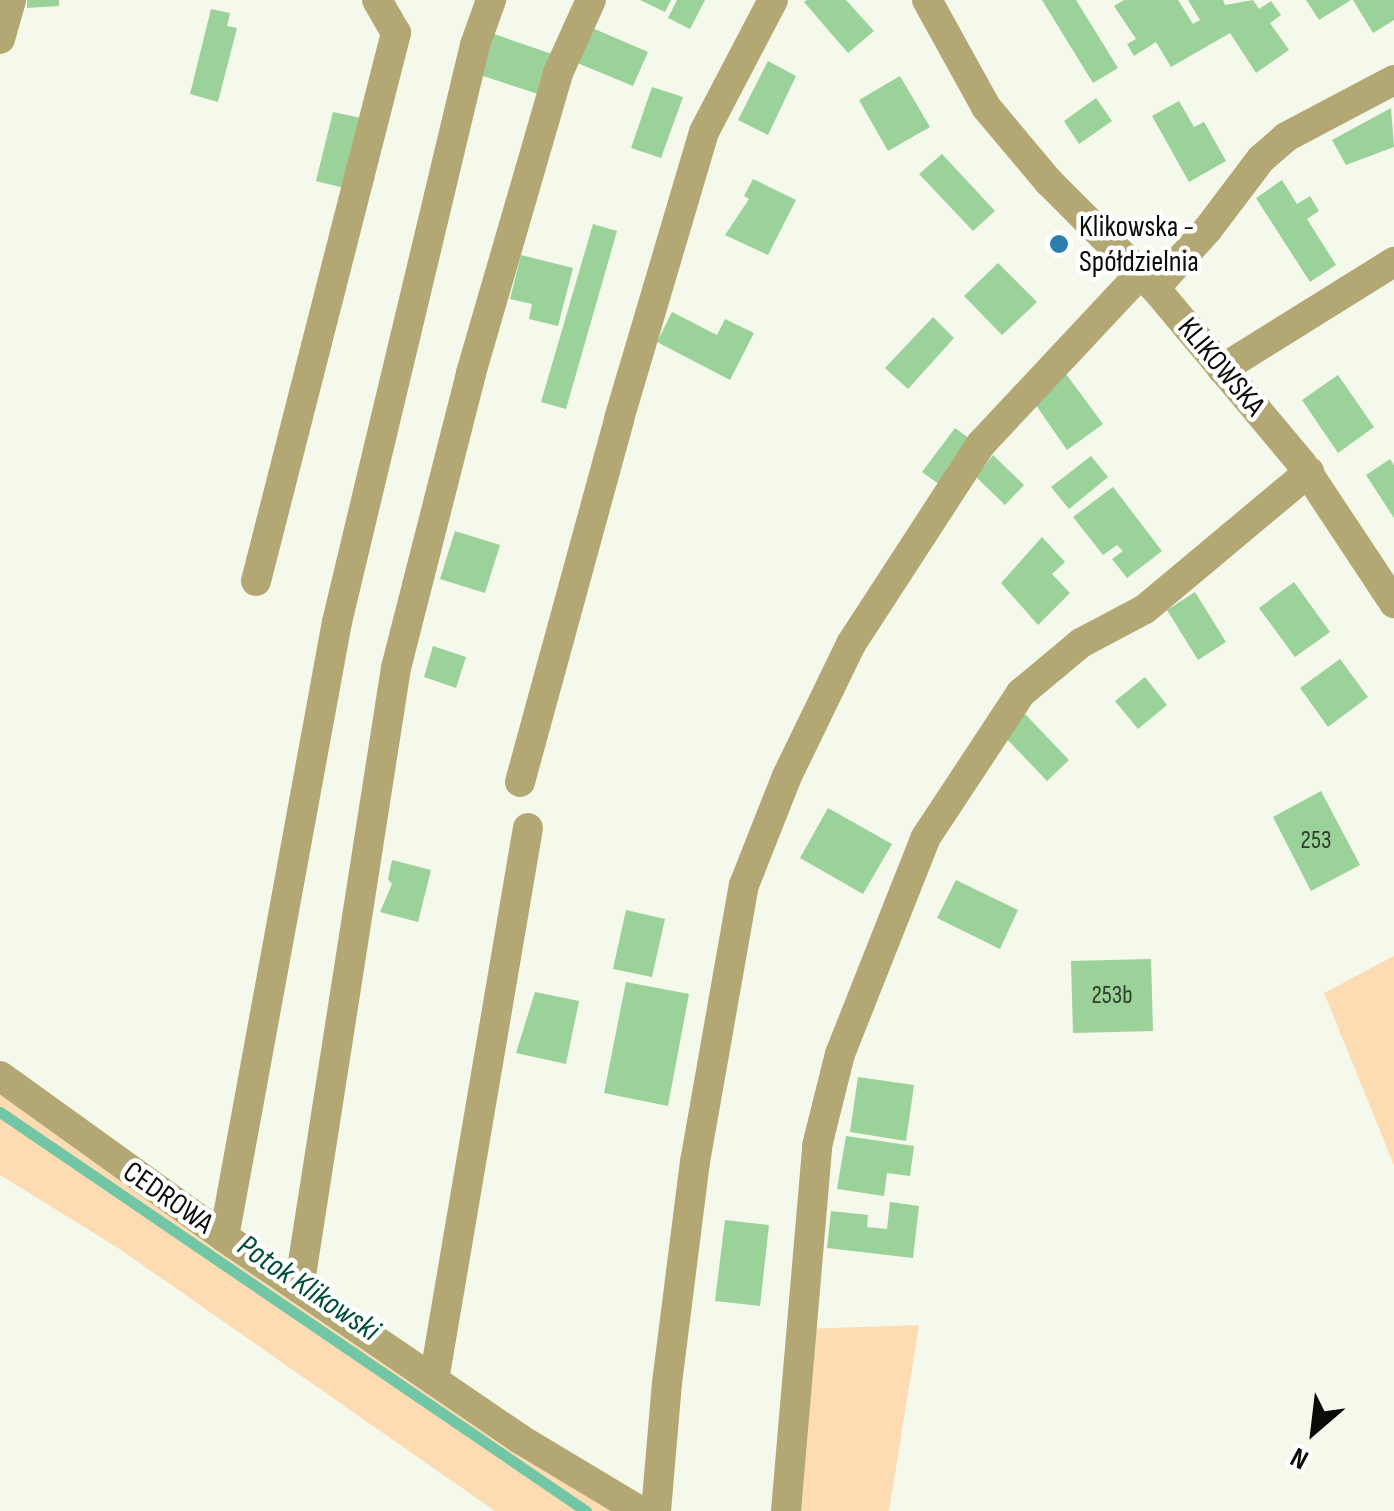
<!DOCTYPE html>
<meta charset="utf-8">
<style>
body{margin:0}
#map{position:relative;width:1394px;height:1511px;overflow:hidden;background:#f5f9eb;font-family:"Sofia Sans Condensed",sans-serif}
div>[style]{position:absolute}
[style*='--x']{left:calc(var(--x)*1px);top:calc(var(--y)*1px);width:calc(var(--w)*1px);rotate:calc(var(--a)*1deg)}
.green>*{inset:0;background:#fddcb4}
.stream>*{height:11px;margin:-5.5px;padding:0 5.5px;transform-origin:5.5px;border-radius:5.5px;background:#70c6a5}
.building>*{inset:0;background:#9bd299}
.minor>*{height:30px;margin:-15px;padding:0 15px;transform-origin:15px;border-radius:15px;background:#b3a774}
.dots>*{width:28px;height:28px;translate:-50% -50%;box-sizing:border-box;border:5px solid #fff;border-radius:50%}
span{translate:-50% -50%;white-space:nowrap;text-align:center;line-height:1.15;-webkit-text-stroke:9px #fff;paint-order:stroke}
.number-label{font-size:25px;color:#2f3e2c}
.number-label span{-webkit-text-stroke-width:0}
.poi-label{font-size:30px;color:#0b0c08}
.left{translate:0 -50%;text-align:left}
.street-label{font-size:30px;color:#0b0c08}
.water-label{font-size:32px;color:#034e3a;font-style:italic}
.north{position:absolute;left:1264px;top:1381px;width:100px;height:100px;-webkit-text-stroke:8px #fff;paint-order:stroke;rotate:208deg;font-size:28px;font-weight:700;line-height:40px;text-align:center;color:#0b0c08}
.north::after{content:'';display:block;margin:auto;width:35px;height:45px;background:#0b0c08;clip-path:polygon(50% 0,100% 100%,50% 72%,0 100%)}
</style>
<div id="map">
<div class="green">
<i style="clip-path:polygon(1394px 956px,1394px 1165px,1324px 993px)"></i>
<i style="clip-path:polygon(0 1076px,640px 1511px,495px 1511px,118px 1248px,0 1175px)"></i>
<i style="clip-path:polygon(919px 1325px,889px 1511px,786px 1511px,801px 1329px)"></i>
</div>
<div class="stream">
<i style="--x:0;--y:1112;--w:709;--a:34.25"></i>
</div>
<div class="building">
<i style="clip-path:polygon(27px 0,59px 0,59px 6px,27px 8px)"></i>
<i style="clip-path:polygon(640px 0,671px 0,665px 12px)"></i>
<i style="clip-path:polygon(677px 0,705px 0,690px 29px,668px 18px)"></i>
<i style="clip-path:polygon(807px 0,846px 0,874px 31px,848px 53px,804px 2px)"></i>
<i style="clip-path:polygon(1042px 0,1076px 0,1118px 68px,1093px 83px)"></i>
<i style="clip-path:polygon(1124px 0,1178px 0,1193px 24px,1200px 20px,1188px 0,1223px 0,1225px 5px,1253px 0,1259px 9px,1271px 1px,1281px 15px,1270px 23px,1289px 50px,1256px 73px,1230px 33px,1171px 67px,1156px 42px,1134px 56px,1127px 44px,1136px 39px,1114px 6px)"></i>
<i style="clip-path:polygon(1306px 0,1351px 0,1319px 20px)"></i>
<i style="clip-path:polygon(1353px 0,1394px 0,1394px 20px,1373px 33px)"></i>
<i style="clip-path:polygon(211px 9px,230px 13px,227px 26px,237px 28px,218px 102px,190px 94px)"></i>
<i style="clip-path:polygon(590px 27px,648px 52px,633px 86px,575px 62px)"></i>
<i style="clip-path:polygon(488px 32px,552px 54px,538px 94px,474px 73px)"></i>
<i style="clip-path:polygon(768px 61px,796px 76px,768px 135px,738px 120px)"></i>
<i style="clip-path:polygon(900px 76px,930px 127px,888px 151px,859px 100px)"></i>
<i style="clip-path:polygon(652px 87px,683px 97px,661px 158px,631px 148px)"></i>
<i style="clip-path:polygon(1096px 98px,1112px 121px,1079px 144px,1064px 121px)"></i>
<i style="clip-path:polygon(1179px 101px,1194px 127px,1204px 122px,1226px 161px,1189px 182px,1152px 116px)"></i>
<i style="clip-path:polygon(1391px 108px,1394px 147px,1346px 165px,1332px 140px)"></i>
<i style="clip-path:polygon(333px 112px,361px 118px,344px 188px,316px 181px)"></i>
<i style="clip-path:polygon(942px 154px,995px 211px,973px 231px,919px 174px)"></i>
<i style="clip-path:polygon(753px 179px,796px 200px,768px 255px,725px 235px,749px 199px,744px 196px)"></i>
<i style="clip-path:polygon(1282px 180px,1297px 204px,1310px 196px,1319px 211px,1307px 219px,1336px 265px,1310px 282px,1256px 198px)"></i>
<i style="clip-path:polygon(593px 224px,617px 231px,566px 409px,541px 402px)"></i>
<i style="clip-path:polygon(521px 255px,573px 268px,558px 326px,529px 319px,532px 304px,510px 299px)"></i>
<i style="clip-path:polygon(998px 263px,1037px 302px,1002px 335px,964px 296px)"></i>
<i style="clip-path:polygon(672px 312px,717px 335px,725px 319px,754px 333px,730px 380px,657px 342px)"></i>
<i style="clip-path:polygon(933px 317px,954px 338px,908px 389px,885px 368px)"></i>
<i style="clip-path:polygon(1066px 374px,1103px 424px,1067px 450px,1031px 398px)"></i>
<i style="clip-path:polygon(1338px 375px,1374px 427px,1338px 453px,1302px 400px)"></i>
<i style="clip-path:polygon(955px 428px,973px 441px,940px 485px,922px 472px)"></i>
<i style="clip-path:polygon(993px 455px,1024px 485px,1005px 505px,976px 477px)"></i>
<i style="clip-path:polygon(1091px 456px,1108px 477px,1069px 509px,1051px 487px)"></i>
<i style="clip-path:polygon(1390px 459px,1394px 465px,1394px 518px,1366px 475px)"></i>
<i style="clip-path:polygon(1113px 487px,1162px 551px,1127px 578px,1112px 559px,1123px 551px,1117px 545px,1103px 555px,1073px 517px)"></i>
<i style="clip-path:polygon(455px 531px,500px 545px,485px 593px,440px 579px)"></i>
<i style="clip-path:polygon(1042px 537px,1065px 562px,1052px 574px,1070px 593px,1038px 625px,1001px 583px)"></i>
<i style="clip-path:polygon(1294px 582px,1330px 632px,1295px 657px,1259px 608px)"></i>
<i style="clip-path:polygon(1195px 592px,1226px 642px,1198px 660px,1167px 610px)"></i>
<i style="clip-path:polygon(433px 646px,466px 657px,456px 688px,424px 677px)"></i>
<i style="clip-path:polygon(1340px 659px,1368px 697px,1328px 727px,1300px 688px)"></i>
<i style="clip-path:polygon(1145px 677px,1167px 705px,1138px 729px,1115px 701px)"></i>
<i style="clip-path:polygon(1025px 714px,1069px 760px,1047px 781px,1003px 735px)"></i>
<i style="clip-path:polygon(1321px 791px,1360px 865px,1311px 891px,1273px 817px)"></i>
<i style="clip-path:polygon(828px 808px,892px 844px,863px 894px,800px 858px)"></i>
<i style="clip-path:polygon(392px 860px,431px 870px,418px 922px,380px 912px,392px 884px,388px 879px)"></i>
<i style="clip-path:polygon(956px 880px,1018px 910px,1000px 949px,937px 918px)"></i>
<i style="clip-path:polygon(626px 910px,665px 919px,652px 977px,613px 969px)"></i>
<i style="clip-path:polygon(1151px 959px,1153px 1031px,1073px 1033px,1071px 961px)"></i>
<i style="clip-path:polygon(626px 982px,689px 994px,668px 1106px,604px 1093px)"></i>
<i style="clip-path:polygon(535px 992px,579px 1001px,566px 1064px,516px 1053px)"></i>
<i style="clip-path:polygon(858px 1077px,914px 1085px,906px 1141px,850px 1132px)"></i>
<i style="clip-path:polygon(846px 1136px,914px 1146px,910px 1176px,887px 1173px,884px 1196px,837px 1189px)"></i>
<i style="clip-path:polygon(890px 1202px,919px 1206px,913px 1258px,827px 1248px,831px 1211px,868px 1215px,867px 1227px,887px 1229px)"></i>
<i style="clip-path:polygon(725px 1220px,769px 1225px,760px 1306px,715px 1301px)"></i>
</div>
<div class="minor">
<i style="--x:927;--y:0;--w:122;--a:61.1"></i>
<i style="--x:986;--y:107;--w:98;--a:50"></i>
<i style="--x:1049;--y:182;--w:150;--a:45"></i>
<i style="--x:1155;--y:288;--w:229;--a:50.1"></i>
<i style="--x:1302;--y:464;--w:167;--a:56.5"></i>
<i style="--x:0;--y:39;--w:41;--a:-74.2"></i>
<i style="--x:1155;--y:288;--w:79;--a:-48.1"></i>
<i style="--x:1208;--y:229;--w:88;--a:-52.9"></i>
<i style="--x:1261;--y:159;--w:33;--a:-41"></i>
<i style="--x:1286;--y:137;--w:122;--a:-27.8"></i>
<i style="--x:1222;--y:369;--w:203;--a:-31.9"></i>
<i style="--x:256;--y:581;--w:566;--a:-75.67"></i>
<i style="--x:396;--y:33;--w:38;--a:-120"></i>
<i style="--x:520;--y:782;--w:376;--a:-74.7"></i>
<i style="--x:619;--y:419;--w:299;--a:-73.5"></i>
<i style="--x:704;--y:132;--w:149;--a:-62.4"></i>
<i style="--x:0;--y:1076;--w:276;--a:35.7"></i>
<i style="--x:224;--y:1237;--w:358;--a:34.3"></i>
<i style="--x:520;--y:1439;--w:140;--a:31"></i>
<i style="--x:224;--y:1237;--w:625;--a:-79.59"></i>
<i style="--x:337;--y:622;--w:593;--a:-76.55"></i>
<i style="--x:475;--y:45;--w:48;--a:-70.4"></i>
<i style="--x:299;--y:1288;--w:628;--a:-81.11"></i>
<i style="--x:396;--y:668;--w:304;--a:-75.7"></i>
<i style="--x:471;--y:373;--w:312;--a:-73.8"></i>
<i style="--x:558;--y:73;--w:80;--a:-65.7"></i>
<i style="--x:434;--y:1380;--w:560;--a:-80.34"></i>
<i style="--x:656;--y:1511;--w:128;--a:-85.1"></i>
<i style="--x:667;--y:1383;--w:223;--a:-82.8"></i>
<i style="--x:695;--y:1162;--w:281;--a:-80"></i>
<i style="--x:744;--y:885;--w:117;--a:-68.5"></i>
<i style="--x:787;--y:776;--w:147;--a:-64.1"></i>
<i style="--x:851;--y:644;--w:239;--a:-57"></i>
<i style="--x:981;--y:444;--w:234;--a:-46.9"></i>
<i style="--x:786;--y:1511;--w:366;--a:-85.1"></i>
<i style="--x:817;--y:1146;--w:95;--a:-76"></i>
<i style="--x:840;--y:1054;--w:233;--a:-68.4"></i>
<i style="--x:926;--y:837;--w:173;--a:-56.6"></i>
<i style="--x:1021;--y:693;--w:78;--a:-39.8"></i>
<i style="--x:1081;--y:643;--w:72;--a:-28"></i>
<i style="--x:1145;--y:609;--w:214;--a:-39.9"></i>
</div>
<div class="dots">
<i style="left:1059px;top:244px;background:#2b7faf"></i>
</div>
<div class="number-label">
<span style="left:1316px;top:841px">253</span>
<span style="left:1112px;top:996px">253b</span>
</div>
<div class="poi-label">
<span class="left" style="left:1079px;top:244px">Klikowska -<br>Spółdzielnia</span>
</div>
<div class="street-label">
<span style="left:1221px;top:367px;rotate:50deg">KLIKOWSKA</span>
<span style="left:168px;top:1198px;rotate:35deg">CEDROWA</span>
</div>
<div class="water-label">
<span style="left:308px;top:1289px;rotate:34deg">Potok Klikowski</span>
</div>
<div class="north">N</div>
</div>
